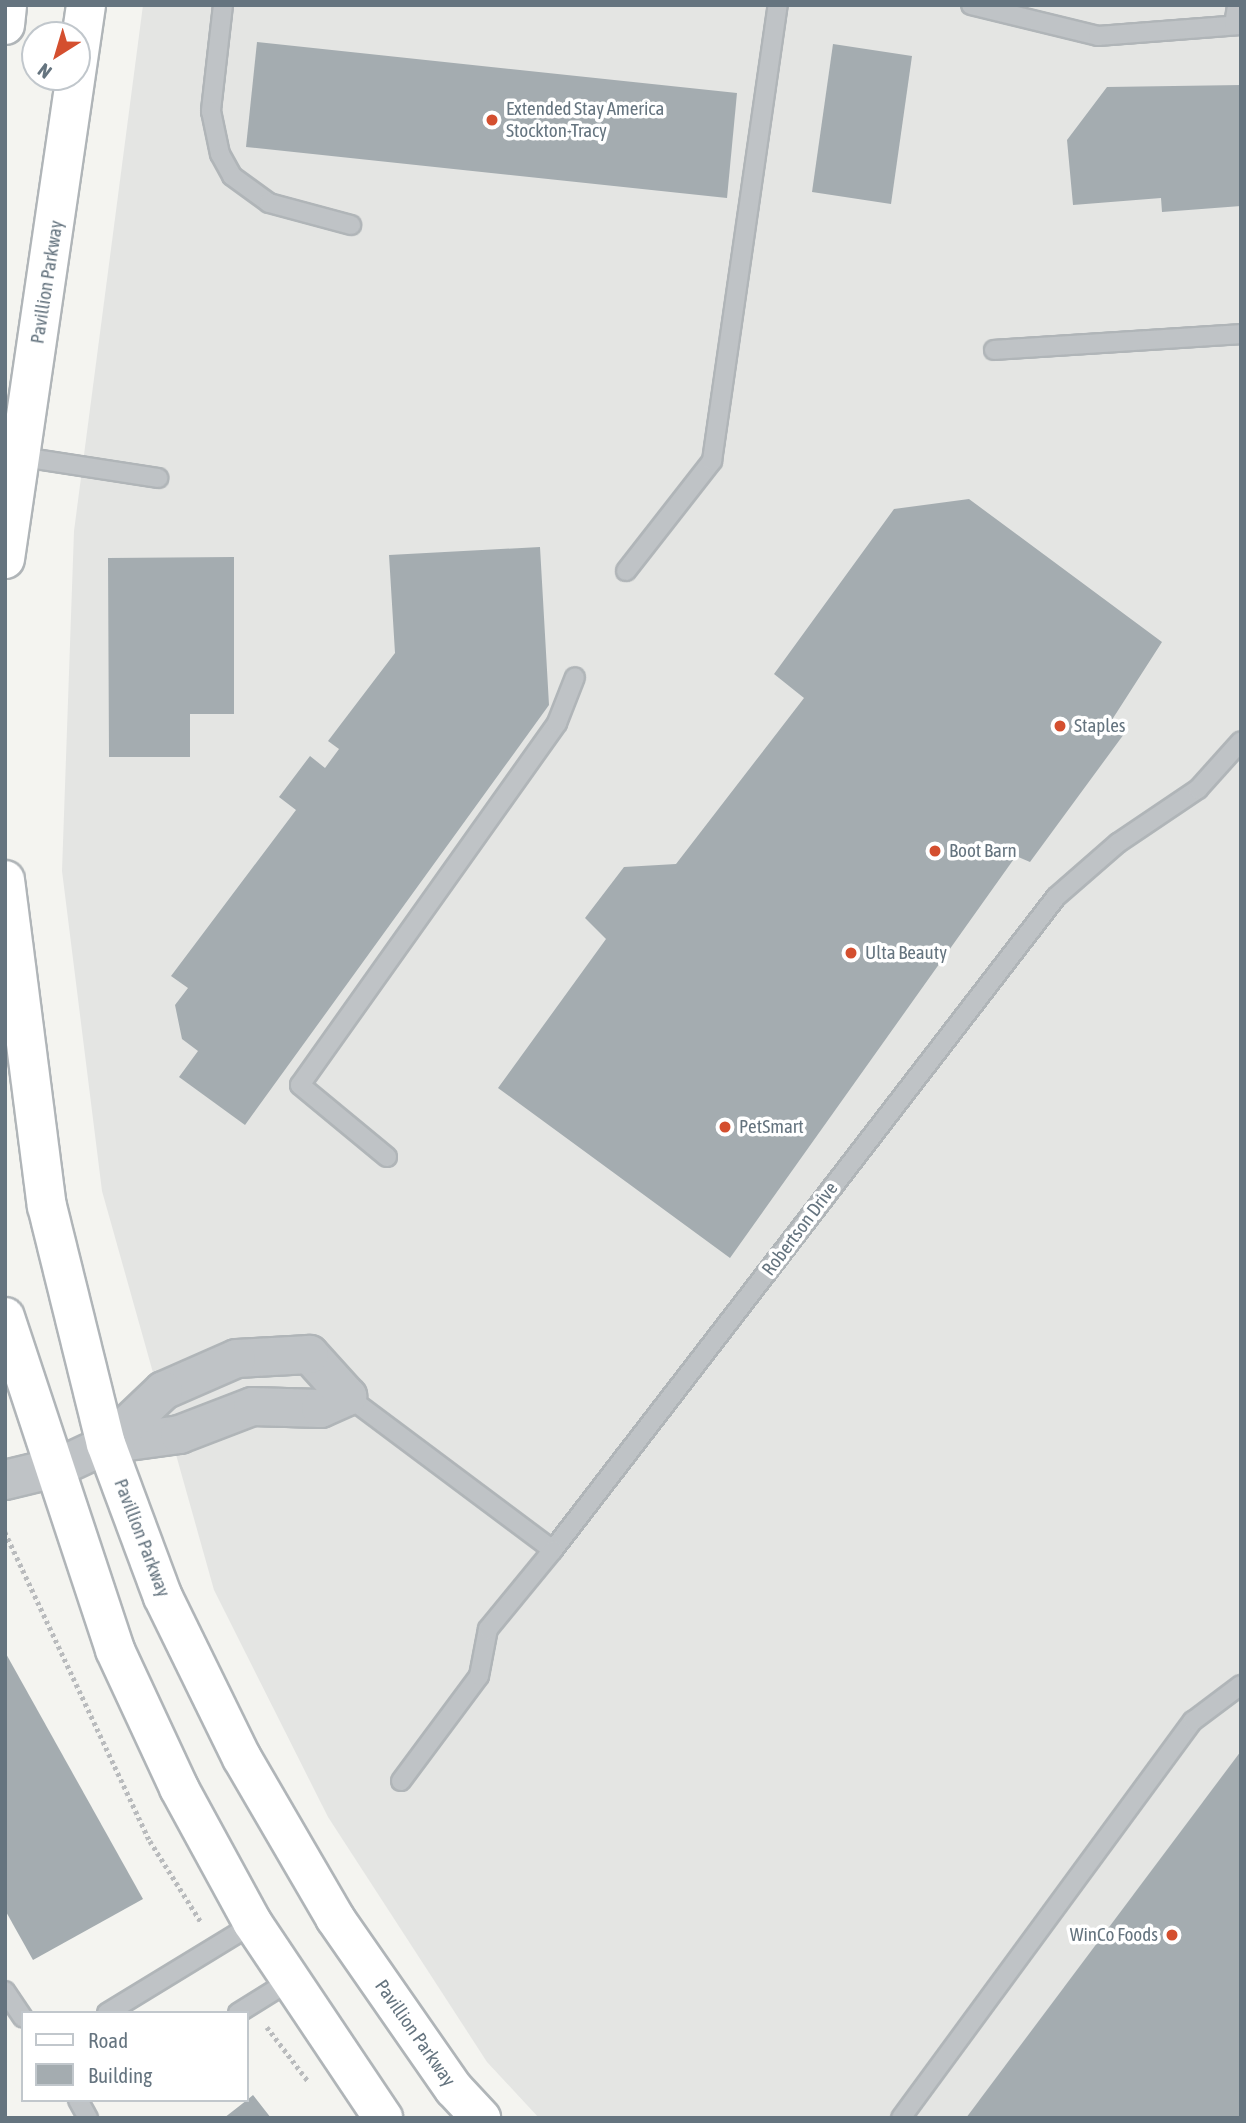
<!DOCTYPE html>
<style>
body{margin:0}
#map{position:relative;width:1246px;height:2123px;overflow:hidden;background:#f4f4f0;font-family:"Asap Condensed",sans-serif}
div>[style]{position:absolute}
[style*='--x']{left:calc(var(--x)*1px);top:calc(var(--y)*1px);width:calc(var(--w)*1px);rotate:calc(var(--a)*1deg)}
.built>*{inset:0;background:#e4e5e3}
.building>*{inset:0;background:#a4acb0}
.path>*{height:4.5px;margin-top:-2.25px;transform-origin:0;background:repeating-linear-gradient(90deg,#b9bbbd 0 3.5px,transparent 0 7px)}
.roads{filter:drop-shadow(2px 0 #b0b5b8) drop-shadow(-2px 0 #b0b5b8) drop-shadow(0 2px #b0b5b8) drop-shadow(0 -2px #b0b5b8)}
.service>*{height:18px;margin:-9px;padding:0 9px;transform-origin:9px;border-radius:9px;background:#bfc3c6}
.minor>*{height:37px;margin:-18.5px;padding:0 18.5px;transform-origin:18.5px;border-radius:18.5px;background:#bfc3c6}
.tertiary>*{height:38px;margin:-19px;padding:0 19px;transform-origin:19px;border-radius:19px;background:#bfc3c6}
.secondary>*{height:38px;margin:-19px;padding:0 19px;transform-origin:19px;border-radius:19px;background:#fff}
.dots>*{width:19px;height:19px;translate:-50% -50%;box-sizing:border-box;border:4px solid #fff;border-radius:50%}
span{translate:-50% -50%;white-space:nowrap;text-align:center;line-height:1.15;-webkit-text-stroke:7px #fff;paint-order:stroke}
.poi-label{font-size:19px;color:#65747f}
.left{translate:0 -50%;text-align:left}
.right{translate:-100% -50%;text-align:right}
.street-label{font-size:19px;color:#65747f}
.frame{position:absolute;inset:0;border:7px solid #65747f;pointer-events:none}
.legend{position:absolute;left:21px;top:2011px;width:228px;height:91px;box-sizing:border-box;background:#fff;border:2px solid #c1c7cc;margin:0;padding:9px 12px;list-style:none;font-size:21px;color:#65747f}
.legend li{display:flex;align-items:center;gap:14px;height:35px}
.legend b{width:35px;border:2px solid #c1c7cc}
.north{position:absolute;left:21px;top:21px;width:70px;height:70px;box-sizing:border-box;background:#fff;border:2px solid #c1c7cc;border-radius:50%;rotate:217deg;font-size:19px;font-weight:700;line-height:28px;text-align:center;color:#65747f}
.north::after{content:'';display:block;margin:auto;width:24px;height:32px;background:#d44f2f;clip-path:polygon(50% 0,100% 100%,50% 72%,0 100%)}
</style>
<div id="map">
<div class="built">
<i style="clip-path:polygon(143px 5px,1241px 5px,1241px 2118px,539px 2118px,487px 2062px,328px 1817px,214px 1590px,102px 1191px,62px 871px,74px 531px)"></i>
</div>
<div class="building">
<i style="clip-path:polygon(257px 42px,737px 93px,727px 198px,246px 147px)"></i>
<i style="clip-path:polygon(833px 44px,912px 56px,891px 204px,812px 192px)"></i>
<i style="clip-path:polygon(1241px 85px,1241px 206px,1162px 212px,1161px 198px,1073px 205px,1067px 140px,1107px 87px)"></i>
<i style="clip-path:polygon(969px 499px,1162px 642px,1108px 726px,1124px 734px,1030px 862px,1016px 856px,730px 1258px,498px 1088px,606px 939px,585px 918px,624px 867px,676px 864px,804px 698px,774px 674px,894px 509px)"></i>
<i style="clip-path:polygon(540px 547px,549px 705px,245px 1125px,179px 1077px,198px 1051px,182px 1039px,175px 1005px,188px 988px,171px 976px,296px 810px,279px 797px,310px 756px,325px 768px,339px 749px,328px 741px,395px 653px,389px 555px)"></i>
<i style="clip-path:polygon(234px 557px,234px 714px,190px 714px,190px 757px,109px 757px,108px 558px)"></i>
<i style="clip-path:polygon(5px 1652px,143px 1899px,33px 1960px,5px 1910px)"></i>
<i style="clip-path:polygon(1241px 1751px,1241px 2118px,966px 2118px)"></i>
<i style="clip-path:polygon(253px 2095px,271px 2118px,224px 2118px,247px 2100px)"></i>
</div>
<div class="path">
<i style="--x:5;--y:1532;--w:341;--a:64.9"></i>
<i style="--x:150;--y:1841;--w:96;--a:57.8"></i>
<i style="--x:267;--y:2027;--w:68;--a:52.8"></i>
</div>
<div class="roads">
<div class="service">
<i style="--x:223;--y:5;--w:107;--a:96.5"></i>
<i style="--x:211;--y:111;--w:44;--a:78.2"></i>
<i style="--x:220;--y:154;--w:25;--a:61"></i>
<i style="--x:232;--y:176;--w:46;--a:36.1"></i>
<i style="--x:269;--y:203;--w:85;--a:15"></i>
<i style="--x:971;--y:5;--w:131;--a:13.7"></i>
<i style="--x:1098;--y:36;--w:143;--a:-4.4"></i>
<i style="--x:1234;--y:25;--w:20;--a:-81"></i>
<i style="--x:994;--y:350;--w:248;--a:-3.7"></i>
<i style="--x:16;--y:456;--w:144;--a:8.8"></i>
<i style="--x:626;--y:571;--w:140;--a:-52"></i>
<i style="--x:712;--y:461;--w:461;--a:-81.8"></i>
<i style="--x:387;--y:1157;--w:113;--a:-140.4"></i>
<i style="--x:300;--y:1085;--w:444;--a:-54.6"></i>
<i style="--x:557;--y:723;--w:49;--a:-68.6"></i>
<i style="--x:347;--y:1396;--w:257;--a:36.8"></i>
<i style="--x:553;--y:1550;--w:824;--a:-52.39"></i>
<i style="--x:1056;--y:897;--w:82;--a:-41.1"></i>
<i style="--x:1118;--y:843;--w:97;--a:-34"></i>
<i style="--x:1198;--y:789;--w:64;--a:-48.1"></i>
<i style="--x:401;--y:1781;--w:131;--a:-53.4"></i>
<i style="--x:479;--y:1676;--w:48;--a:-79.2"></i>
<i style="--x:488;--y:1629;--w:102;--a:-50.6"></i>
<i style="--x:5;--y:1991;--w:32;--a:56"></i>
<i style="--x:107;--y:2013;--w:171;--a:-31.4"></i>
<i style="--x:238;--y:2013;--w:62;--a:-31.9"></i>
<i style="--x:78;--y:2100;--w:21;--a:61"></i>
<i style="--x:901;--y:2118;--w:493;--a:-53.7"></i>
<i style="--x:1193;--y:1721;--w:60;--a:-36.9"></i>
</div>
<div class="minor">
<i style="--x:55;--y:1468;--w:56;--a:-25.2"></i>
<i style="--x:106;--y:1444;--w:74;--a:-7.8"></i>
<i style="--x:179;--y:1434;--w:78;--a:-21"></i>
<i style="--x:252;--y:1406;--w:68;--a:1.7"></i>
<i style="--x:320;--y:1408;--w:30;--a:-24"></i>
<i style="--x:347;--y:1396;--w:57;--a:-132.1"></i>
<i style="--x:309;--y:1354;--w:73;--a:176.9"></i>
<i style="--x:236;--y:1358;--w:80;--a:156.3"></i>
<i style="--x:163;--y:1390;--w:79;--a:136.5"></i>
</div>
<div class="tertiary">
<i style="--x:5;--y:1480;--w:51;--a:-13.5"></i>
</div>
<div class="secondary">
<i style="--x:5;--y:25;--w:20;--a:-84"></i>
<i style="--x:5;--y:559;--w:560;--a:-81.68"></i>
<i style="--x:5;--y:880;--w:329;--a:82.7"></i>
<i style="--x:47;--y:1206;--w:245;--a:76.1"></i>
<i style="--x:106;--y:1444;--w:163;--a:69.6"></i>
<i style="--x:163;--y:1597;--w:179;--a:63.9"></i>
<i style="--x:242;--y:1758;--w:185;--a:59.8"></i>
<i style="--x:335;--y:1918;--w:208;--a:55.2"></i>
<i style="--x:454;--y:2089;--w:40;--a:47"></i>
<i style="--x:5;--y:1317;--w:351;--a:71.7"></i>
<i style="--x:115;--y:1650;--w:152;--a:65.1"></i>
<i style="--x:179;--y:1788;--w:153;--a:61.4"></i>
<i style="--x:252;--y:1922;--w:236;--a:56.2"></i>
</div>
</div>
<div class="dots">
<i style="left:492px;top:120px;background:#d44f2f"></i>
<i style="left:1060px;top:726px;background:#d44f2f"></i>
<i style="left:935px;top:851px;background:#d44f2f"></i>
<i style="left:851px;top:953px;background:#d44f2f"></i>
<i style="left:725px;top:1127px;background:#d44f2f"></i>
<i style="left:1172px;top:1935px;background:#d44f2f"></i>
</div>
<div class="poi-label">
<span class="left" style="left:506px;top:120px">Extended Stay America<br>Stockton-Tracy</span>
<span class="left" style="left:1074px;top:726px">Staples</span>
<span class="left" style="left:949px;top:851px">Boot Barn</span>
<span class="left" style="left:865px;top:953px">Ulta Beauty</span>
<span class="left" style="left:739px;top:1127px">PetSmart</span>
<span class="right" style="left:1158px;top:1935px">WinCo Foods</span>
</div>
<div class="street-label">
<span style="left:47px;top:282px;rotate:-81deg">Pavillion Parkway</span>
<span style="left:800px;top:1229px;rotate:-53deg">Robertson Drive</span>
<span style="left:142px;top:1538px;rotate:69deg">Pavillion Parkway</span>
<span style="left:415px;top:2033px;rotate:55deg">Pavillion Parkway</span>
</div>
<div class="frame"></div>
<ul class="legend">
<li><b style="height:9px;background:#fff"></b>Road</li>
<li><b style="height:19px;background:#a4acb0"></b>Building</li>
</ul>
<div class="north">N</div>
</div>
